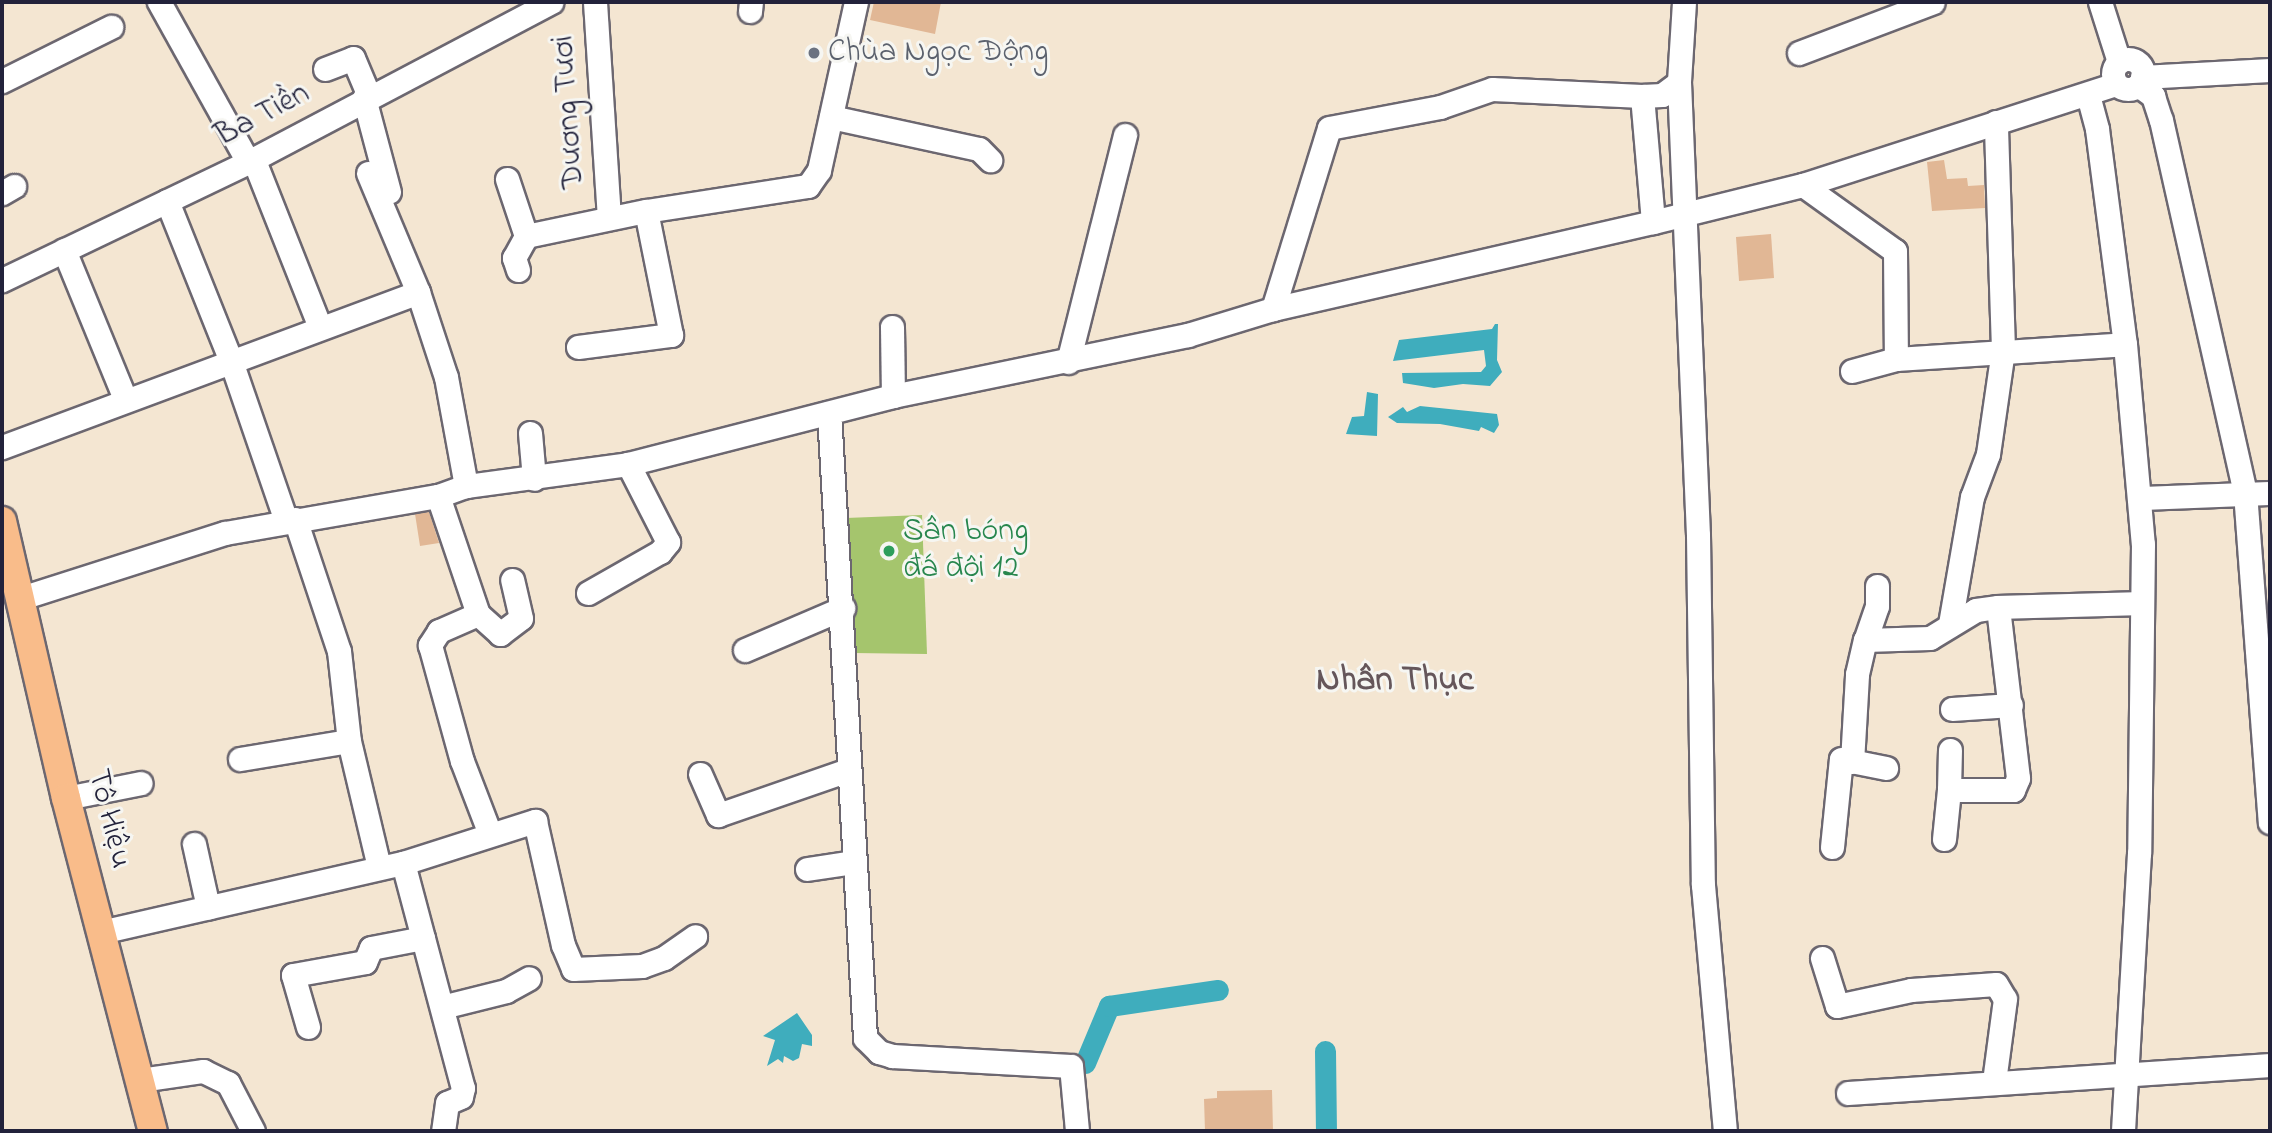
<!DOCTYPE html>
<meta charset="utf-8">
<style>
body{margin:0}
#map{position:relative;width:2272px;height:1133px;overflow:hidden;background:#f4e6d2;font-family:"Indie Flower",sans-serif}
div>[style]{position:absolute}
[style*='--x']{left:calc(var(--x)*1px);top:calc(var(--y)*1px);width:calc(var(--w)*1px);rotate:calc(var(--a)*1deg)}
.green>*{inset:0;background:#a5c56d}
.water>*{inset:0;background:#3fadbd}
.canal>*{height:21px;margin:-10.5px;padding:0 10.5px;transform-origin:10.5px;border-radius:10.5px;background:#3fadbd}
.building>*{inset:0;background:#e1b795}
.roads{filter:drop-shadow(2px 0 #6c6770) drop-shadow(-2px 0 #6c6770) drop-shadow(0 2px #6c6770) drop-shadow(0 -2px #6c6770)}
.minor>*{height:23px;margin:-11.5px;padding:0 11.5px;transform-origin:11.5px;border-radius:11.5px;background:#fff}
.minor>.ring{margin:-11.5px;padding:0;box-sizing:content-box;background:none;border:23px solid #fff;border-radius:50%}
.major>*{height:28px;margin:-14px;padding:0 14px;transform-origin:14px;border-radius:14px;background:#f9bc8a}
.dots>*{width:19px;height:19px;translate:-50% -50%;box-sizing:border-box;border:4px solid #f6f6f2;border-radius:50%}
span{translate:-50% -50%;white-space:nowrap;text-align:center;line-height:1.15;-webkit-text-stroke:6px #f6f6f2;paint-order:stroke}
.worship-label{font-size:32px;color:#5b616d}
.left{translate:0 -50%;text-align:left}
.street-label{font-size:32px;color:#22223b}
.leisure-label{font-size:32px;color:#27864d}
.quarter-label{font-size:35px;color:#65565a;font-weight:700}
.frame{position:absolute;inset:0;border:4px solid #22223b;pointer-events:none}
</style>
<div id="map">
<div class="green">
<i style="clip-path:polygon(922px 515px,927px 654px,854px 653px,846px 518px)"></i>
</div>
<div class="water">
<i style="clip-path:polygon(1495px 324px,1498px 324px,1497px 360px,1502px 372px,1490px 386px,1463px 384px,1434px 388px,1403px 383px,1402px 373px,1481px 372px,1486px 366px,1484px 350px,1393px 361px,1399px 340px,1492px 329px)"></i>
<i style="clip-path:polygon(1367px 392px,1378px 394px,1377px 436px,1346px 434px,1352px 417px,1364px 416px)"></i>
<i style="clip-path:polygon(1420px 406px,1497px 414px,1499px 425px,1494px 433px,1481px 427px,1479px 431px,1440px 424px,1397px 423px,1388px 417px,1403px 407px,1407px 412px)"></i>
<i style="clip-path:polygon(797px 1013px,812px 1035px,812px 1046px,802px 1044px,799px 1058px,793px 1061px,784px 1056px,783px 1063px,778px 1059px,767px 1066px,775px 1040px,763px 1036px)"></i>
</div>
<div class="canal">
<i style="--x:1325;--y:1051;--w:80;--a:89.3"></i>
<i style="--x:1085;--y:1063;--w:62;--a:-67.2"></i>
<i style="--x:1109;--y:1006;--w:110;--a:-8.4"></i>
</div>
<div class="building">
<i style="clip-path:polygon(874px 2px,941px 2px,935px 34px,870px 20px)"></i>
<i style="clip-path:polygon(1944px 160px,1947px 179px,1967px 178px,1968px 186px,1984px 185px,1985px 208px,1932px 211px,1927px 162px)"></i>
<i style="clip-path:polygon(1771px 234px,1774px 278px,1739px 281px,1736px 237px)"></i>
<i style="clip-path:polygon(429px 512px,439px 543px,420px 546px,415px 514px)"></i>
<i style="clip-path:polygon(1272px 1090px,1273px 1131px,1205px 1131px,1204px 1099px,1217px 1098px,1217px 1091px)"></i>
</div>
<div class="roads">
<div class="minor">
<i style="--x:159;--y:2;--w:183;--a:60.9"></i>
<i style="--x:595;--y:2;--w:216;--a:86.3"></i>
<i style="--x:1684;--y:2;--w:80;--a:93.6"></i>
<i style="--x:1679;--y:82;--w:453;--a:87.6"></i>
<i style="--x:1698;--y:535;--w:350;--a:89.2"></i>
<i style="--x:1703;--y:885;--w:247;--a:84.9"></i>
<i style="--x:2100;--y:2;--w:63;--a:72.4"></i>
<i style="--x:750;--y:11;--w:9;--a:-84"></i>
<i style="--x:1799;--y:53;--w:143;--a:-20.8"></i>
<i class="ring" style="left:2113px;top:59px;width:7px;height:7px"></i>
<i style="--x:325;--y:69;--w:30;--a:-21"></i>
<i style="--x:353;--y:58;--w:41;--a:67.2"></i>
<i style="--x:2142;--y:77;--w:128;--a:-3.1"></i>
<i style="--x:2;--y:81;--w:122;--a:-26.4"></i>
<i style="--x:2138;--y:85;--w:19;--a:36"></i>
<i style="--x:2153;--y:96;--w:25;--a:72"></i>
<i style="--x:2161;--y:120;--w:381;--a:77.3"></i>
<i style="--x:2245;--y:492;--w:331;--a:85.7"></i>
<i style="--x:2088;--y:95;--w:35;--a:75"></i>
<i style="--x:2097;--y:129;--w:217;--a:82.6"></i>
<i style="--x:2125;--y:344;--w:201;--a:84.9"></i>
<i style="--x:2143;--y:544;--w:309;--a:90.7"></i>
<i style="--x:2139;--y:853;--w:278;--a:93.3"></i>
<i style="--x:1642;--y:96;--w:126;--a:85"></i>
<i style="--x:364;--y:98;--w:97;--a:75.1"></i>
<i style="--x:831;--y:117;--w:151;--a:12.2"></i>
<i style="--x:979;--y:149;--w:16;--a:45"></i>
<i style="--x:253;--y:158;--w:180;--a:68.4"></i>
<i style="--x:368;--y:173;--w:129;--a:67.2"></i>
<i style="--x:418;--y:292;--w:89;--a:71.8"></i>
<i style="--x:446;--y:377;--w:111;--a:79.6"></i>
<i style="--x:507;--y:179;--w:60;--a:71.6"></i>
<i style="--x:526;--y:236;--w:123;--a:-11.8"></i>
<i style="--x:646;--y:211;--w:164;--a:-8.8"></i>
<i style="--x:808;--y:186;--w:19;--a:-55"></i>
<i style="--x:819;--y:170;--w:172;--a:-77.6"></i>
<i style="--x:1803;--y:185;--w:113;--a:35.7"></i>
<i style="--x:1895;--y:251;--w:108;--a:89.5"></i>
<i style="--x:2;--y:193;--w:14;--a:-30"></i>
<i style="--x:167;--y:201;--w:172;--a:68.2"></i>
<i style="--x:231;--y:361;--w:169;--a:71"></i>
<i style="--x:64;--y:250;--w:161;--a:67.7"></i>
<i style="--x:518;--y:270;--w:13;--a:-108"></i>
<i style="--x:514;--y:258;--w:25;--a:-61"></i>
<i style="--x:2;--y:280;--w:273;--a:-25.6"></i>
<i style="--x:248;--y:162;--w:343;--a:-27.8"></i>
<i style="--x:1273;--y:309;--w:189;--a:-72.8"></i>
<i style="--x:1329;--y:128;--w:113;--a:-10.7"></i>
<i style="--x:1440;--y:107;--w:55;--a:-19.1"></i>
<i style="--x:1492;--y:89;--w:150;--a:2.7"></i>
<i style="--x:1642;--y:96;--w:20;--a:-3"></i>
<i style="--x:1662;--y:95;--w:21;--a:-37"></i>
<i style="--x:892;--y:327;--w:69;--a:89.2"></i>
<i style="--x:578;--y:347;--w:94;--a:-7.4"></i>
<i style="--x:671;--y:335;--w:126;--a:-101.4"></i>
<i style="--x:1068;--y:362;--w:234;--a:-75.9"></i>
<i style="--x:1852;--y:371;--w:46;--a:-15.3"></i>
<i style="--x:1896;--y:359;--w:229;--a:-3.7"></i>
<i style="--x:829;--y:413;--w:626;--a:86.7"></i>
<i style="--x:865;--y:1038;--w:20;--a:45"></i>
<i style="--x:879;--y:1052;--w:14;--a:17"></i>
<i style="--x:892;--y:1056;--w:179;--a:3.2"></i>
<i style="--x:1071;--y:1066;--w:65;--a:84.7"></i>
<i style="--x:530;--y:433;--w:46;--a:85"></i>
<i style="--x:2;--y:447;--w:444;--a:-20.4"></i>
<i style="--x:438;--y:496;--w:125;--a:71.3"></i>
<i style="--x:478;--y:614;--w:43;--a:156.4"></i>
<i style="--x:439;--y:631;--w:17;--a:123"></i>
<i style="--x:430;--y:645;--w:120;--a:74.6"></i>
<i style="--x:462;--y:761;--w:78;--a:69"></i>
<i style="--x:2141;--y:498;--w:129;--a:-2.2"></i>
<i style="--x:295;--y:519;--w:139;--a:71.6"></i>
<i style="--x:339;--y:651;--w:91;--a:83.7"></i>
<i style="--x:349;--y:741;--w:130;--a:76.6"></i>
<i style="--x:1877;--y:586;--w:20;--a:90"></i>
<i style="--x:1877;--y:606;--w:36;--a:109"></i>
<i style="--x:1865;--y:640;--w:65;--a:-1.8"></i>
<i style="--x:1930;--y:638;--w:54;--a:-31.3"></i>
<i style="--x:1976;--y:610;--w:22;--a:-8"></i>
<i style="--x:588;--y:593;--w:83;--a:-29.7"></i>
<i style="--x:660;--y:552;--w:13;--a:-51"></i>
<i style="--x:668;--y:542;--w:88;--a:-117.1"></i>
<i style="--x:18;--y:599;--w:217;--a:-17.7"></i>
<i style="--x:225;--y:533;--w:216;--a:-9.9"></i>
<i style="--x:438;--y:496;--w:30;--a:-20"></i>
<i style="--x:466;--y:486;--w:163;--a:-7.7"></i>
<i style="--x:628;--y:464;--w:274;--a:-14.4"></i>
<i style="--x:893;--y:396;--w:301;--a:-11.7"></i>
<i style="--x:1188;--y:335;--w:89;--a:-17"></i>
<i style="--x:1273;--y:309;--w:390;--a:-12.9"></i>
<i style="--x:1653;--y:222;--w:154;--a:-13.9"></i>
<i style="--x:1803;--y:185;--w:329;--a:-17.9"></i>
<i style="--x:478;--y:614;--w:30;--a:42"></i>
<i style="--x:500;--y:634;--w:26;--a:-37"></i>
<i style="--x:521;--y:618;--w:39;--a:-103"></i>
<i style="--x:1950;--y:624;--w:129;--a:-80.2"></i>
<i style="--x:1972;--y:497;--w:46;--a:-69.6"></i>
<i style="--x:1988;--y:454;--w:105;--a:-81.8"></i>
<i style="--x:2003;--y:350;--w:228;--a:-91.8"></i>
<i style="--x:745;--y:650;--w:107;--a:-23.2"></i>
<i style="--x:1952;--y:709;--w:59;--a:-3.9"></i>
<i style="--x:240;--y:759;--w:110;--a:-9.4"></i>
<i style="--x:1852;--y:762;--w:88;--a:-86.7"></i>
<i style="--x:1857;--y:674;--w:35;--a:-77"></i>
<i style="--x:700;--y:774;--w:45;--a:66.3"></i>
<i style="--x:718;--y:815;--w:138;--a:-19.1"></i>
<i style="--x:1949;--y:790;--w:40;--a:-88.6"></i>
<i style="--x:66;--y:798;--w:76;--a:-11.3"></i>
<i style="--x:1944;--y:839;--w:49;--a:-84.2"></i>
<i style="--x:1949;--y:790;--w:64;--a:0"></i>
<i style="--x:2013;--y:790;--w:13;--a:-67"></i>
<i style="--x:2018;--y:778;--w:172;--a:-96.7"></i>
<i style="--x:1998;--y:607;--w:143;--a:-1.6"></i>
<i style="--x:194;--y:844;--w:65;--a:77.5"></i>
<i style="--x:1832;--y:847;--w:88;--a:-84.2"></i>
<i style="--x:1841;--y:759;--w:46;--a:11.3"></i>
<i style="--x:403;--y:863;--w:233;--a:75.1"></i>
<i style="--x:463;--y:1088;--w:9;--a:103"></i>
<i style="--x:461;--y:1097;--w:15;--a:157"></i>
<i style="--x:447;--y:1103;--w:28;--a:98"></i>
<i style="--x:807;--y:869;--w:48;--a:-8.5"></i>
<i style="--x:101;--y:932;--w:310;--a:-12.9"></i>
<i style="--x:403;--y:863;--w:139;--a:-17.7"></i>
<i style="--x:535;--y:821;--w:127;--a:77.3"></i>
<i style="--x:563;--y:945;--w:26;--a:67"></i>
<i style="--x:573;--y:969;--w:69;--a:-2.5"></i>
<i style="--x:642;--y:966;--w:23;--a:-20"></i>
<i style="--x:664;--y:958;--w:38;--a:-35"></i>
<i style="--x:1822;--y:958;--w:50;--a:72.6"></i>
<i style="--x:1837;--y:1006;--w:76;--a:-12.2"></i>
<i style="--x:1911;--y:990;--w:85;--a:-4"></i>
<i style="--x:1996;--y:984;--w:17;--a:59"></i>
<i style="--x:2005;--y:999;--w:83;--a:97.6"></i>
<i style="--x:442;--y:1007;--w:66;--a:-14"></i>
<i style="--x:506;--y:991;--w:26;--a:-29"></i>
<i style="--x:308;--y:1027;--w:54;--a:-106.1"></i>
<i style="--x:293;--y:975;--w:73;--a:-10.2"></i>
<i style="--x:365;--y:962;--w:15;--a:-67"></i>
<i style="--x:371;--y:948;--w:53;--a:-10.9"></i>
<i style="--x:140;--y:1080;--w:64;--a:-8.1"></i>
<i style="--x:203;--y:1071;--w:28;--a:26"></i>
<i style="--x:228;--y:1083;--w:54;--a:62.5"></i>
<i style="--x:1848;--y:1093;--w:423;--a:-3.8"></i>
</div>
<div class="major">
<i style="--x:2;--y:521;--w:284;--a:77"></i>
<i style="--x:66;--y:798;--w:344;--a:75.4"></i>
</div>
</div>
<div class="dots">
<i style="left:814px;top:53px;background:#6b7280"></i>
<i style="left:889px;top:551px;background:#2e9e5b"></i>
</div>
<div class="worship-label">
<span class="left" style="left:828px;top:53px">Chùa Ngọc Động</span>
</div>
<div class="street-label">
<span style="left:570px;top:112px;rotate:-94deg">Dương Tươi</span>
<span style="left:263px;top:116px;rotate:-28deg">Ba Tiền</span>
<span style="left:108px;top:819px;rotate:76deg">Tô Hiệu</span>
</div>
<div class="leisure-label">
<span class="left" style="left:903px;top:551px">Sân bóng<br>đá đội 12</span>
</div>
<div class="quarter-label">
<span style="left:1395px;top:681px">Nhân Thục</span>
</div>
<div class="frame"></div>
</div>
